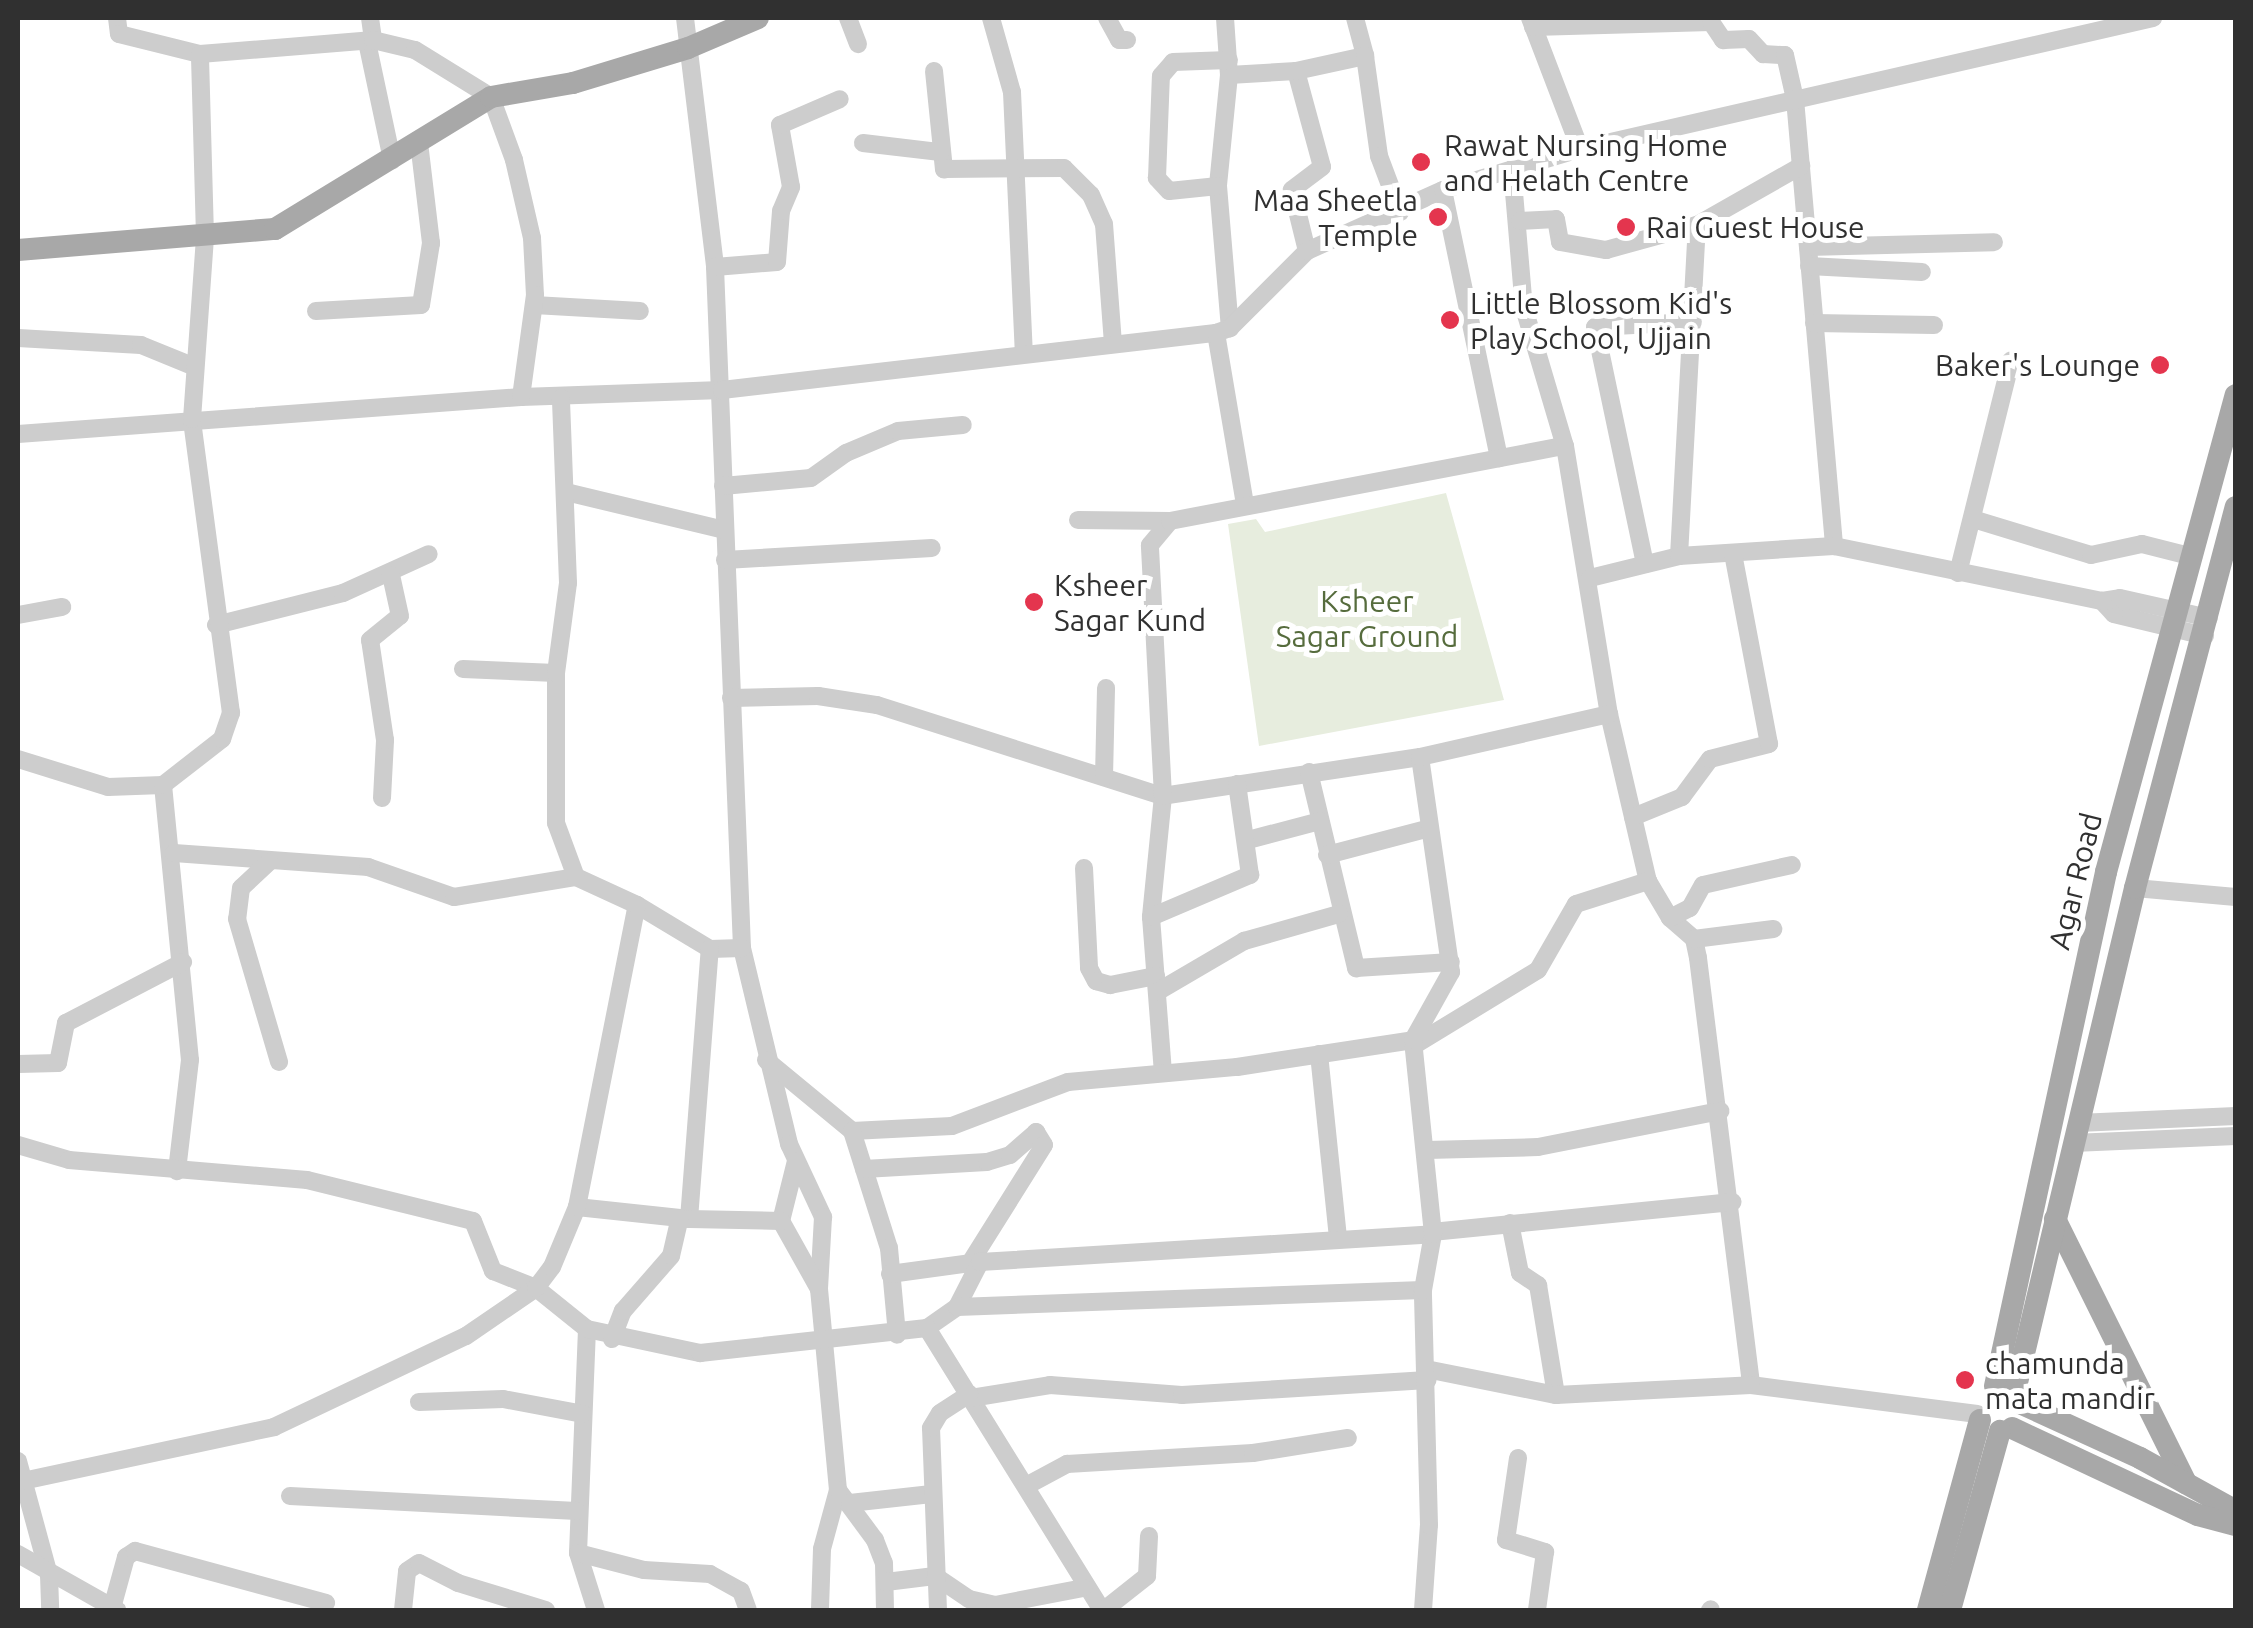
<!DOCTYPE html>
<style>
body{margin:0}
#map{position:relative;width:2253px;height:1628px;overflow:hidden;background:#fff;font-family:Ubuntu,sans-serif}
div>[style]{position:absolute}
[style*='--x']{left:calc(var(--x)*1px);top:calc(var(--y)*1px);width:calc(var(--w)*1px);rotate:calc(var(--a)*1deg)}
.green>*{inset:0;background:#e7edde}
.minor>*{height:18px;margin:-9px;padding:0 9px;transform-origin:9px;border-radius:9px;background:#cdcdcd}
.major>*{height:22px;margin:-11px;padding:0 11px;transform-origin:11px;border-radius:11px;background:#a8a8a8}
.dots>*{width:28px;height:28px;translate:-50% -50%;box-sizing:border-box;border:5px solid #fff;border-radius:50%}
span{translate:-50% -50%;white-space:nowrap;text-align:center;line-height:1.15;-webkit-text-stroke:10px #fff;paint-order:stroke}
.poi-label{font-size:30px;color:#303030}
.left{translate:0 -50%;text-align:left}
.right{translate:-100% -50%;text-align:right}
.park-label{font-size:30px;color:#566c3d}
.street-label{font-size:30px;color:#303030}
.frame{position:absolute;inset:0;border:20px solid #303030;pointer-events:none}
</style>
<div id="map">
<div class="green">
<i style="clip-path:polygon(1446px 493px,1504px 700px,1259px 746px,1228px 524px,1256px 519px,1265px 532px)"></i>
</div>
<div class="minor">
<i style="--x:117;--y:18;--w:16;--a:83"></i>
<i style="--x:119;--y:34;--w:83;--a:13.9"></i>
<i style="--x:370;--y:18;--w:22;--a:82"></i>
<i style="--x:685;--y:18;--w:251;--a:83.1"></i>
<i style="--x:715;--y:267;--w:682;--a:87.73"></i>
<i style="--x:742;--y:948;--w:202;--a:76.5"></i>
<i style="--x:789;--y:1144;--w:81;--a:65"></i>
<i style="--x:823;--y:1217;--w:72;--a:93.2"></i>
<i style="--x:819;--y:1289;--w:202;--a:84.6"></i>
<i style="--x:838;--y:1490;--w:61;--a:105.2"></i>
<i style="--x:822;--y:1549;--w:61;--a:91.9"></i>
<i style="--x:848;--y:18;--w:28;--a:69"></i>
<i style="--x:991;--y:18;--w:77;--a:74.2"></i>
<i style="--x:1012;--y:92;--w:261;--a:87.4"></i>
<i style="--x:1107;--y:18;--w:25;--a:61"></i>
<i style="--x:1119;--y:40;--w:8;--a:0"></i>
<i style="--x:1225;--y:18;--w:57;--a:86"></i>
<i style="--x:1229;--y:75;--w:112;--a:95.7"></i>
<i style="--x:1218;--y:186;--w:143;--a:85.2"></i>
<i style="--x:1355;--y:18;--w:39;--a:75"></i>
<i style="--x:1530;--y:18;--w:140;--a:69.1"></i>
<i style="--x:1533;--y:27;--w:178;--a:-1.6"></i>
<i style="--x:1711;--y:22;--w:22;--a:56"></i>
<i style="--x:1723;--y:40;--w:26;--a:-2"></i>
<i style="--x:1749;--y:39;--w:21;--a:47"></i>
<i style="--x:1763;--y:54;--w:22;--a:3"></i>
<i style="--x:1785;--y:55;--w:45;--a:77.2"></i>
<i style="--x:1795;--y:99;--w:449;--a:85"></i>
<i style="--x:367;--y:42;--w:121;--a:78"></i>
<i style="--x:934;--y:71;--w:99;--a:84.2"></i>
<i style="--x:944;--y:169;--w:120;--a:-0.5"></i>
<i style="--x:1064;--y:168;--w:38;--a:45"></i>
<i style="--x:1091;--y:195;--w:32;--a:66"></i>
<i style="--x:1104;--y:224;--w:119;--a:85.7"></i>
<i style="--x:1296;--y:71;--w:99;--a:74.8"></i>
<i style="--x:1322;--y:167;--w:38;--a:143"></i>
<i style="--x:1292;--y:190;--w:63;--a:76.2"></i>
<i style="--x:1229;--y:75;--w:67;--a:-3.4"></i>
<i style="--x:1296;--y:71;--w:71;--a:-12.3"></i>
<i style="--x:1365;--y:56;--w:101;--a:82"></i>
<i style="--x:1379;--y:156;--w:60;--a:69.4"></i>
<i style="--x:863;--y:143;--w:78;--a:6.7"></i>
<i style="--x:1512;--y:169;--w:140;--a:85.1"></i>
<i style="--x:1524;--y:308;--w:144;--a:73.5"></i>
<i style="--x:1565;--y:446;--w:272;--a:80.7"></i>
<i style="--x:1609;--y:714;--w:171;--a:76.9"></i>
<i style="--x:1648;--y:881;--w:43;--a:59.3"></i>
<i style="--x:1670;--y:918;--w:32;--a:41"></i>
<i style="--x:1694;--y:939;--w:19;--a:78"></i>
<i style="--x:1698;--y:958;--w:430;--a:82.9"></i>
<i style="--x:1751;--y:1385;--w:228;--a:7.3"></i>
<i style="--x:1218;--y:186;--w:49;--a:174.2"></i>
<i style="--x:1169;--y:191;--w:18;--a:-133"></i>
<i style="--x:1157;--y:178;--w:102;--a:-87.8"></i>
<i style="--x:1161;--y:76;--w:18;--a:-49"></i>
<i style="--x:1173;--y:62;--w:56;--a:-2"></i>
<i style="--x:1443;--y:190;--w:274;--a:78.2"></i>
<i style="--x:1520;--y:221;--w:36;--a:-3"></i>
<i style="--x:1556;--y:219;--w:23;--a:80"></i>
<i style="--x:1560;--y:242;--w:47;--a:9.9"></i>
<i style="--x:1606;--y:250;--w:94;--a:-15.4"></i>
<i style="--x:1808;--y:247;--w:186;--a:-1.5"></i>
<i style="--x:1809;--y:266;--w:113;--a:3"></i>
<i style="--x:715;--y:267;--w:62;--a:-4.6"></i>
<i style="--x:777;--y:262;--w:51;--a:-85.5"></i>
<i style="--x:781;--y:211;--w:26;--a:-67"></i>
<i style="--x:791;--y:187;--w:63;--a:-100.1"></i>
<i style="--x:780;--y:125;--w:65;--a:-23.4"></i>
<i style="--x:534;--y:305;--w:106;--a:3.2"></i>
<i style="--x:316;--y:311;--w:105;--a:-3.3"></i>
<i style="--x:421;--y:305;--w:63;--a:-80.8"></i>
<i style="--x:431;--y:243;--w:101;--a:-96.8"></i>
<i style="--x:1814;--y:323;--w:120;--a:1"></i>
<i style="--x:1216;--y:333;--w:173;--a:80.4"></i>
<i style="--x:18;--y:338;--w:123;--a:3.3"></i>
<i style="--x:141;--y:345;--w:58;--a:22.2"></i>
<i style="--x:18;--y:434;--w:504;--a:-4.21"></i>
<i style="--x:521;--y:397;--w:201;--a:-2"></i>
<i style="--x:722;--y:390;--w:497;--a:-6.6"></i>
<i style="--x:1216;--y:333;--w:15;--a:-20"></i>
<i style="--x:1230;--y:328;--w:109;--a:-45"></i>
<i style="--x:1307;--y:251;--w:149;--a:-24.2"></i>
<i style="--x:1443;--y:190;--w:143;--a:-16.7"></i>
<i style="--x:1580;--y:149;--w:588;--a:-12.88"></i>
<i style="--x:723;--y:486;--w:88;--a:-5.2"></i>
<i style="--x:811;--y:478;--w:43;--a:-35.5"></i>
<i style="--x:846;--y:453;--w:56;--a:-22.9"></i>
<i style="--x:898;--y:431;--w:65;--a:-5.3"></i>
<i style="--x:566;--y:492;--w:163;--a:13.5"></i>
<i style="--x:1973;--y:519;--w:123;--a:17"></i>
<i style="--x:2091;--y:555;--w:52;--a:-12.2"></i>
<i style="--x:2142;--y:544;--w:53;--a:14.3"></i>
<i style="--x:1078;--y:520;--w:92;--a:0.6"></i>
<i style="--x:1679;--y:556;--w:331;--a:-86.9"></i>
<i style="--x:1697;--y:225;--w:120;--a:-29.6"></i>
<i style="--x:725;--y:560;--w:207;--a:-3.3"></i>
<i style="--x:1645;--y:564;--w:242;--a:-101.9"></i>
<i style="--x:1595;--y:327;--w:98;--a:-2.9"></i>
<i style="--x:1958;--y:573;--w:219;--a:-76"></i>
<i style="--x:1590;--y:578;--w:92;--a:-13.9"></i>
<i style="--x:1679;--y:556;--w:155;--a:-3.7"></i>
<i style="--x:1834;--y:546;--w:274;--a:11.6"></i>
<i style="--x:18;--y:615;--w:45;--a:-10.3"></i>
<i style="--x:216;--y:625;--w:131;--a:-14.1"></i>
<i style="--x:343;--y:593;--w:94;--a:-24.4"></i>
<i style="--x:2205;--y:636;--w:94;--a:-166.4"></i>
<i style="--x:2114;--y:614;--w:18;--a:-133"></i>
<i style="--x:2102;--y:601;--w:18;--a:-9"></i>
<i style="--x:2120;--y:598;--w:91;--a:12.7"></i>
<i style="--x:463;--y:669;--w:93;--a:2.5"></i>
<i style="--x:731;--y:698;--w:87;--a:-1.3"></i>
<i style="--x:818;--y:696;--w:60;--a:8.7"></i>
<i style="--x:877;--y:705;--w:300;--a:17.7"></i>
<i style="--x:1163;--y:796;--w:122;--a:95.7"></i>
<i style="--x:1151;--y:917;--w:156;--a:85.6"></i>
<i style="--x:1420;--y:757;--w:260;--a:171.4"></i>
<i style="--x:1163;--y:796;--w:251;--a:-93"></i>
<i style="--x:1150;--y:545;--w:31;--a:-50"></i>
<i style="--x:1170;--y:521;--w:402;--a:-10.8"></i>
<i style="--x:18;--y:759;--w:94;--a:17.3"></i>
<i style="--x:108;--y:787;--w:55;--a:-2.1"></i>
<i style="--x:163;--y:785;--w:276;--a:84.4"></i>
<i style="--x:190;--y:1060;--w:112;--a:96.7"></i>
<i style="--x:1309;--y:772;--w:202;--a:76.5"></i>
<i style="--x:1356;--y:968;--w:95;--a:-3.6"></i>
<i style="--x:1104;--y:777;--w:89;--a:-88.7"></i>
<i style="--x:163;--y:785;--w:75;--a:-37.9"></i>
<i style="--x:222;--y:739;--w:28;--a:-71"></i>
<i style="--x:231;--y:713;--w:297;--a:-97.6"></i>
<i style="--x:192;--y:419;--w:183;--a:-85.9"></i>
<i style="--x:205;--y:236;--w:182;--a:-91.6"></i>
<i style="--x:200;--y:54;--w:174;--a:-4.6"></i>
<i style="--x:373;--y:40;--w:43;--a:13.4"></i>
<i style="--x:415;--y:50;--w:89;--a:31.7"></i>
<i style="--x:491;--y:97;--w:67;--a:69.9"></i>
<i style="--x:514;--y:160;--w:80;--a:77"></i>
<i style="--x:532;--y:238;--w:57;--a:87"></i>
<i style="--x:535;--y:295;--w:103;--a:97.8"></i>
<i style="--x:382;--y:798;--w:58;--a:-87"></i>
<i style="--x:385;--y:740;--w:101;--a:-98.5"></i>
<i style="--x:370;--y:640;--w:38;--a:-39"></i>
<i style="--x:400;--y:616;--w:42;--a:-102.4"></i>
<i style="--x:1633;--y:817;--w:53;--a:-22.2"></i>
<i style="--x:1682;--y:797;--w:47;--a:-53.6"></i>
<i style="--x:1710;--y:759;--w:61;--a:-14.3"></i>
<i style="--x:1769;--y:744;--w:194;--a:-100.7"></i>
<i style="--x:1248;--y:840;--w:74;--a:-14.8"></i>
<i style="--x:174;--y:853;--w:195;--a:4.1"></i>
<i style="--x:368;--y:867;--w:91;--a:19.2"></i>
<i style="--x:454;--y:897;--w:124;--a:-9.3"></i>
<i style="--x:1327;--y:855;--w:106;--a:-14.7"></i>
<i style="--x:269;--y:862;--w:38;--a:137"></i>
<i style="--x:241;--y:888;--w:31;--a:97"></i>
<i style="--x:237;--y:919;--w:149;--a:73.6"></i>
<i style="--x:1084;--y:868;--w:100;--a:87.1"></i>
<i style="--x:1089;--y:968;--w:15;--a:62"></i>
<i style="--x:1096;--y:981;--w:15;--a:16"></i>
<i style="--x:1110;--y:985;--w:47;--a:-11.1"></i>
<i style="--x:2135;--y:888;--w:101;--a:5.1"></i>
<i style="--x:637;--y:905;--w:85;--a:31.1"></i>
<i style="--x:710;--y:949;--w:32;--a:-2"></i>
<i style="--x:1151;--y:917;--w:108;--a:-23"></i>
<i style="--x:1250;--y:875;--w:92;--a:-98.1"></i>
<i style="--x:1670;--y:918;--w:22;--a:-27"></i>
<i style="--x:1690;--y:908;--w:26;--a:-61"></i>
<i style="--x:1703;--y:885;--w:91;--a:-12.7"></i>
<i style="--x:1694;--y:939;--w:80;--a:-7.2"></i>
<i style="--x:1157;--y:992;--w:101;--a:-30.4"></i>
<i style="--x:1244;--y:941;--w:99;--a:-15.9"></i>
<i style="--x:1413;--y:1046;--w:146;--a:-31.3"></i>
<i style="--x:1538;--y:970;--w:76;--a:-60.1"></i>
<i style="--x:1576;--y:904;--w:76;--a:-17.7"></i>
<i style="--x:1319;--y:1054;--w:184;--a:84.1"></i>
<i style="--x:766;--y:1060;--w:112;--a:39.5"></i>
<i style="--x:852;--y:1131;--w:100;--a:-2.9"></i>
<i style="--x:952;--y:1126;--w:124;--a:-20.8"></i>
<i style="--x:1068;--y:1082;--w:170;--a:-5.1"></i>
<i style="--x:1237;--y:1067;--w:178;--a:-8.7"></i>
<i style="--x:18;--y:1064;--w:40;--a:-1.4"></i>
<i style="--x:58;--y:1063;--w:41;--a:-78.7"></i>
<i style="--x:66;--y:1023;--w:132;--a:-27.5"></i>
<i style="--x:2078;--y:1123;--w:158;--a:-2.5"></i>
<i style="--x:852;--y:1131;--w:123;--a:72.5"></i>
<i style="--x:889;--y:1248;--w:87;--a:84.7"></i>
<i style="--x:2073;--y:1143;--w:163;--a:-2.5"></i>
<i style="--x:18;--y:1145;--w:53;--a:16.4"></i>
<i style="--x:69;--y:1160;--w:239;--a:4.8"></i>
<i style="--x:307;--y:1180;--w:171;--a:13.9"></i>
<i style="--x:473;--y:1221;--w:54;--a:68.2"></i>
<i style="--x:493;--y:1271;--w:46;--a:21.6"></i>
<i style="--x:536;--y:1288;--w:65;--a:38.8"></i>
<i style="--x:587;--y:1329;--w:224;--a:92.3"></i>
<i style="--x:578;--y:1553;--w:60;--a:72.5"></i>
<i style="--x:1427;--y:1150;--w:111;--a:-1.5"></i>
<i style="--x:1538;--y:1147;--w:186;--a:-11.2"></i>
<i style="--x:796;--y:1161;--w:62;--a:104"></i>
<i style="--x:781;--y:1221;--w:78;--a:60.8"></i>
<i style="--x:864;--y:1169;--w:123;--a:-3.3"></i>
<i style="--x:987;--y:1162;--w:24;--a:-17"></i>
<i style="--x:1010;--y:1155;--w:35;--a:-41"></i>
<i style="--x:1036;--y:1132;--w:15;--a:58"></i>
<i style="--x:1044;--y:1145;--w:139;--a:122.1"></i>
<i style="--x:577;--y:1207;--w:113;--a:6.1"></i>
<i style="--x:689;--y:1219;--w:271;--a:-85.6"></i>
<i style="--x:689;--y:1219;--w:92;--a:1.2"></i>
<i style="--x:1510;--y:1223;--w:51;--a:78.7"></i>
<i style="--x:1520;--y:1273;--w:22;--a:34"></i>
<i style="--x:1538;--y:1285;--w:111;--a:80.7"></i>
<i style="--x:1432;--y:1232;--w:302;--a:-5.7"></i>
<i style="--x:890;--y:1274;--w:90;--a:-7.7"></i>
<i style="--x:957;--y:1307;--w:51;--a:-62.9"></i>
<i style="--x:980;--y:1262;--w:454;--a:-3.5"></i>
<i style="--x:927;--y:1328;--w:37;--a:-35"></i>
<i style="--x:957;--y:1307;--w:466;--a:-2.1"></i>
<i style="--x:587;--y:1329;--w:116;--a:12"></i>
<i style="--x:700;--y:1353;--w:228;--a:-6.3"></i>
<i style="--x:927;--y:1328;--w:332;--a:58.2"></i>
<i style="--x:612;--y:1339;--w:30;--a:-69"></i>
<i style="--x:623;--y:1311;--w:73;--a:-48.9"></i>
<i style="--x:671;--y:1256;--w:39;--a:-77"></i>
<i style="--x:1426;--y:1369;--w:133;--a:11.3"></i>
<i style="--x:1556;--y:1395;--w:195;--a:-2.9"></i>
<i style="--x:971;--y:1398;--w:80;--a:-9.3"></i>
<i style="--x:1050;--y:1385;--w:132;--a:4.3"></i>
<i style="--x:1182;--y:1395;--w:246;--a:-3.5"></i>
<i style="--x:419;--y:1402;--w:84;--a:-2"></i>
<i style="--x:503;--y:1399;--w:81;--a:10.6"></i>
<i style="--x:1518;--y:1458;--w:83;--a:98.3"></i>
<i style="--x:1506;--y:1540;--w:41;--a:17.1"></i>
<i style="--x:1545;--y:1552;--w:59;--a:97.9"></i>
<i style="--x:18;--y:1461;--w:118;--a:74.8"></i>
<i style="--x:49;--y:1575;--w:35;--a:88"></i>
<i style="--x:18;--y:1482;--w:262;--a:-12.1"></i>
<i style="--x:274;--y:1427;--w:212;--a:-25.4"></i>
<i style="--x:466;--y:1336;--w:85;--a:-34.4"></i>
<i style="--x:536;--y:1288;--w:26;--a:-53"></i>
<i style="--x:552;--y:1267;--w:65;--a:-67.4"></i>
<i style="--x:577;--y:1207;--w:308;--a:-78.8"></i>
<i style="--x:637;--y:905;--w:67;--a:-155.3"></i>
<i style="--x:576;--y:877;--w:58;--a:-110.3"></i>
<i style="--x:556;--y:823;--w:150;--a:-90"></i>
<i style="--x:556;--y:673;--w:91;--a:-82.4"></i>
<i style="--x:568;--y:583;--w:185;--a:-92.2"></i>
<i style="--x:1026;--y:1486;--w:47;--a:-28.2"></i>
<i style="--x:1067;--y:1464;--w:186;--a:-3.4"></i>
<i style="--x:1253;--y:1453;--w:96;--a:-9"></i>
<i style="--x:838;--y:1490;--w:62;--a:53.5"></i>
<i style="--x:875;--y:1540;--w:25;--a:69"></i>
<i style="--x:884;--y:1563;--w:47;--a:88.8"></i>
<i style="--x:290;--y:1496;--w:287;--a:3"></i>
<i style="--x:850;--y:1503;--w:82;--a:-6.3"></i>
<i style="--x:578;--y:1553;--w:68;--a:14.4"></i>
<i style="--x:644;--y:1570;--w:66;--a:3.5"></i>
<i style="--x:710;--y:1574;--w:35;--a:29"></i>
<i style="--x:741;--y:1591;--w:20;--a:70"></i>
<i style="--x:18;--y:1554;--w:114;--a:29.5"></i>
<i style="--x:886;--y:1582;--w:49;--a:-7"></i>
<i style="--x:935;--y:1576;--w:41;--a:34.1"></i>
<i style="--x:969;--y:1599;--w:27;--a:13"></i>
<i style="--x:995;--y:1605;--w:90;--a:-10.9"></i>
<i style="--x:112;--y:1608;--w:53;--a:-74.6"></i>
<i style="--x:126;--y:1557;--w:11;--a:-34"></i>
<i style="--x:135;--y:1551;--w:198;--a:15.2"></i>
<i style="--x:403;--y:1610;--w:39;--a:-84"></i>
<i style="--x:407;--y:1571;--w:14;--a:-34"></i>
<i style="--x:419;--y:1563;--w:44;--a:27.1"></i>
<i style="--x:458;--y:1583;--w:92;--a:17.1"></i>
<i style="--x:938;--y:1610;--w:182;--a:-92.2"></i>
<i style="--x:931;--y:1428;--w:17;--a:-59"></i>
<i style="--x:940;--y:1413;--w:35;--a:-33"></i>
<i style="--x:1104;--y:1610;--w:55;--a:-38.3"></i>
<i style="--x:1147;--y:1576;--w:40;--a:-87.1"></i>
<i style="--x:1423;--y:1610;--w:85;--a:-86"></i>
<i style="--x:1429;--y:1525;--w:235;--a:-91.5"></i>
<i style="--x:1423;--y:1290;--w:57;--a:-79.9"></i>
<i style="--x:1433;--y:1234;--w:195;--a:-95.9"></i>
<i style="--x:1413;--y:1040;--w:78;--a:-60.8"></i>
<i style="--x:1451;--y:972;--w:217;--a:-98.2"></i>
<i style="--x:1420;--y:757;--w:194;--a:-12.8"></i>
<i style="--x:1710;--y:1610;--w:1;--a:-45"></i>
</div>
<div class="major">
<i style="--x:18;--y:250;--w:258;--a:-4.7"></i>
<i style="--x:275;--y:229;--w:253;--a:-31.4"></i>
<i style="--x:491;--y:97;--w:83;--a:-9.7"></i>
<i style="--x:573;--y:83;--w:120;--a:-16.9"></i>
<i style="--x:688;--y:48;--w:76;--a:-23.2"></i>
<i style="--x:2055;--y:1219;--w:295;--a:63.6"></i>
<i style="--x:1995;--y:1386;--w:526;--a:-77.81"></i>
<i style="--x:2106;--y:872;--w:494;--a:-74.8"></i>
<i style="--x:2015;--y:1391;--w:517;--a:-76.58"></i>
<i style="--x:2135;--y:888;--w:394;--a:-75.2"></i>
<i style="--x:2022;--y:1404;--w:130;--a:24.6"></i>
<i style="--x:2140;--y:1458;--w:110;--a:28.9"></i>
<i style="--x:2012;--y:1428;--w:205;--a:25.1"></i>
<i style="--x:2198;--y:1515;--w:39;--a:15"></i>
<i style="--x:1928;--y:1610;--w:197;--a:-74.7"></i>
<i style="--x:1950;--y:1610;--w:186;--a:-74.4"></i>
</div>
<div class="dots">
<i style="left:1421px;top:162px;background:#e4354e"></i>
<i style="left:1438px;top:217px;background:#e4354e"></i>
<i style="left:1626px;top:227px;background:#e4354e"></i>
<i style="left:1450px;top:320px;background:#e4354e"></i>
<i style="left:2160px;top:365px;background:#e4354e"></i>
<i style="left:1034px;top:602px;background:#e4354e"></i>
<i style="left:1965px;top:1380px;background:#e4354e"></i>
</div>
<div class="poi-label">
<span class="left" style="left:1444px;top:162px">Rawat Nursing Home<br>and Helath Centre</span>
<span class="right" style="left:1418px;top:217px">Maa Sheetla<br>Temple</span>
<span class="left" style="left:1646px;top:227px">Rai Guest House</span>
<span class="left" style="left:1470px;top:320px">Little Blossom Kid's<br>Play School, Ujjain</span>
<span class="right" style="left:2140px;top:365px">Baker's Lounge</span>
<span class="left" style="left:1054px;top:602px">Ksheer<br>Sagar Kund</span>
<span class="left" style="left:1985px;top:1380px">chamunda<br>mata mandir</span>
</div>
<div class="park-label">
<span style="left:1367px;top:618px">Ksheer<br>Sagar Ground</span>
</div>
<div class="street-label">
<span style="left:2075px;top:881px;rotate:-76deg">Agar Road</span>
</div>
<div class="frame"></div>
</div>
